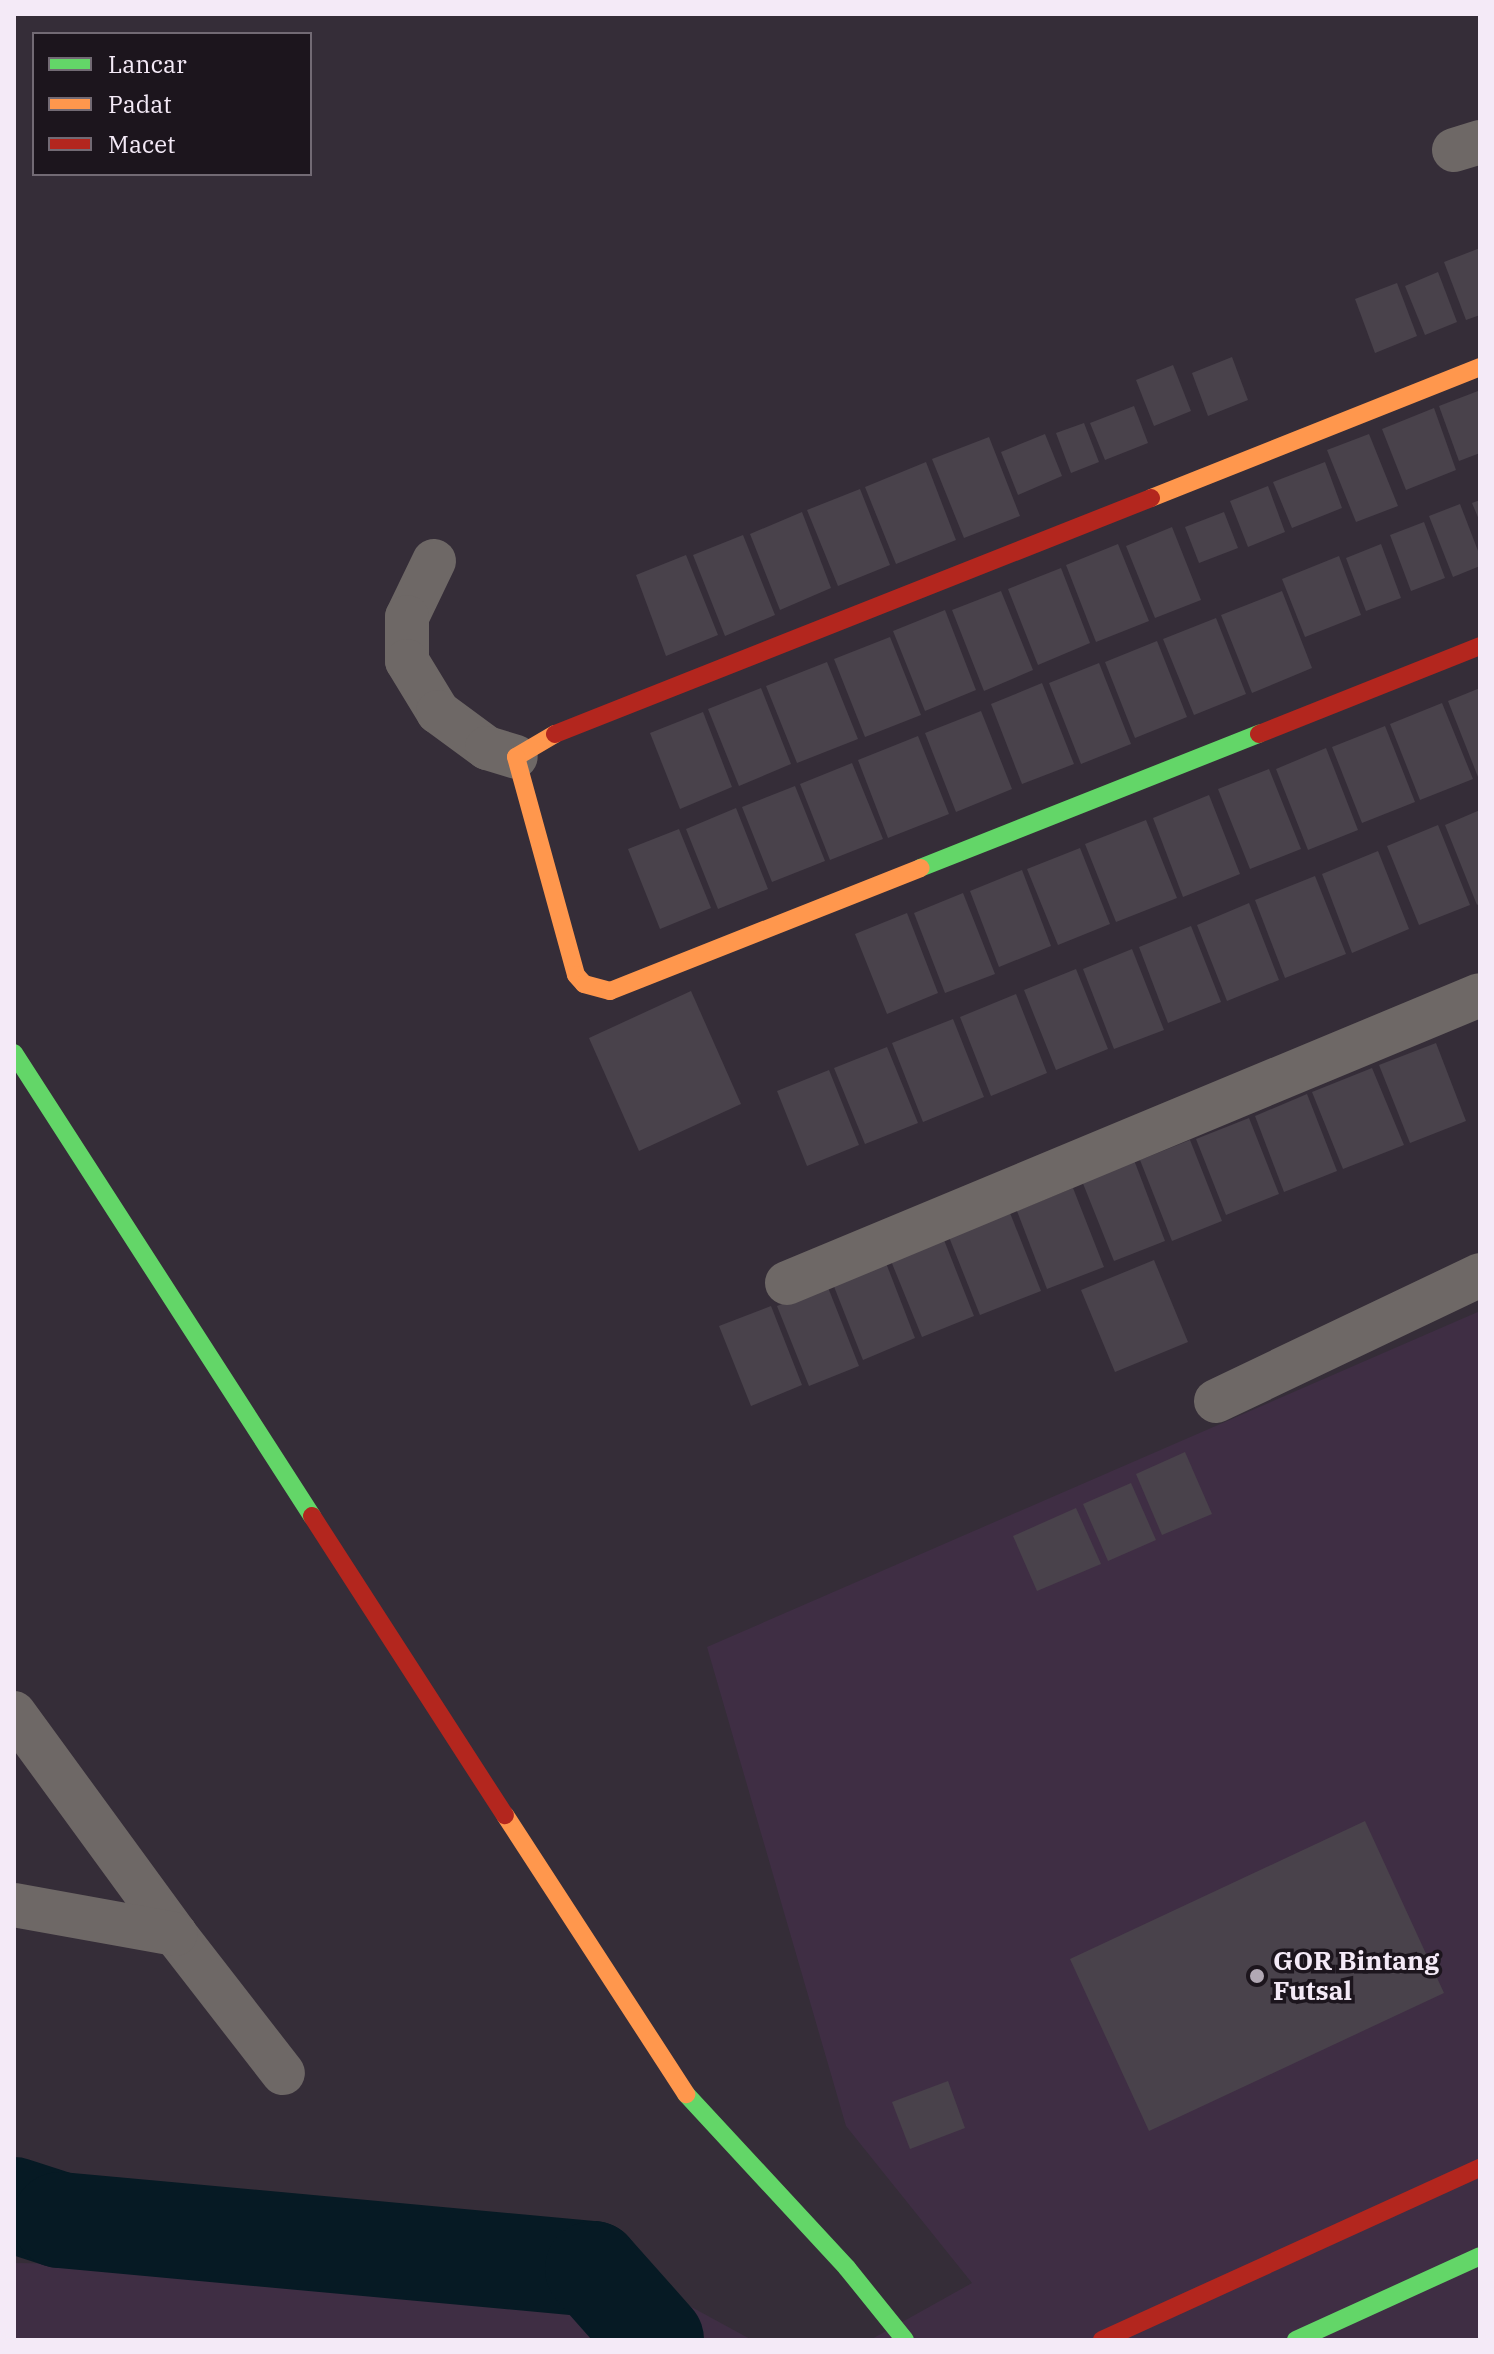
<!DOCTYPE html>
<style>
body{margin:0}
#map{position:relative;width:1494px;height:2354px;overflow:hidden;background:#352d38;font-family:"IBM Plex Serif",serif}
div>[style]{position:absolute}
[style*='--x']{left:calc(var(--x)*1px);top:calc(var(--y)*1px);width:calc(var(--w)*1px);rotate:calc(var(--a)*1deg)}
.built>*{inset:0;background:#3f2e44}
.river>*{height:96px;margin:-48px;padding:0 48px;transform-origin:48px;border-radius:48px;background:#061a24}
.building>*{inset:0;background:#49424b}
.street>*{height:44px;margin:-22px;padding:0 22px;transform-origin:22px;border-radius:22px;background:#6e6866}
.fast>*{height:18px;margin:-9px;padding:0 9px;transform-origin:9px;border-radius:9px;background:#63d668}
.slow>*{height:18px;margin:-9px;padding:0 9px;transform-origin:9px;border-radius:9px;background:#ff974d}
.jam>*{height:18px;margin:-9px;padding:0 9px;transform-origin:9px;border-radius:9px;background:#b3261e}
.dots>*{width:22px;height:22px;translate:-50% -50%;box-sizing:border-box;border:4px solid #1c151d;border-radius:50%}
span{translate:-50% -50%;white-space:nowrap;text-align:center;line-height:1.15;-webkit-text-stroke:7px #1c151d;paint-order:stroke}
.poi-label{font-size:26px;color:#f4eaf7;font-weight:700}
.left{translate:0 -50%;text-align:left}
.frame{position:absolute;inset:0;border:16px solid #f4eaf7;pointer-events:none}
.legend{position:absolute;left:32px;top:32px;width:280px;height:144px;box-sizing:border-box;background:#1c151d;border:2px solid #726a74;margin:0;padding:10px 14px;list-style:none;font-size:24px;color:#f4eaf7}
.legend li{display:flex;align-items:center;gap:16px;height:40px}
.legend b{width:40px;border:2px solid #726a74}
</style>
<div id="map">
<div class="built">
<i style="clip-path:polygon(1480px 1311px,1480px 2340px,870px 2340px,972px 2283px,846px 2126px,707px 1647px)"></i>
<i style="clip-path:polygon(14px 2263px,213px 2266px,664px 2292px,752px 2340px,14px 2340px)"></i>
</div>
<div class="river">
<i style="--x:14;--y:2205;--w:48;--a:18.1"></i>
<i style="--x:60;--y:2220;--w:535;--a:5.25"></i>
<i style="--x:593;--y:2269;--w:95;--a:48.4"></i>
</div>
<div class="building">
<i style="clip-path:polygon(1480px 248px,1480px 315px,1466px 320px,1444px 262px)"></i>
<i style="clip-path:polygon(1438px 272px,1457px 322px,1425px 335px,1405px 286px)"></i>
<i style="clip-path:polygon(1397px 283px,1417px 336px,1375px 353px,1355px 299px)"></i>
<i style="clip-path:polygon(1232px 357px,1248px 400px,1208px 416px,1192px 373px)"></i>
<i style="clip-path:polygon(1173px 365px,1191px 411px,1154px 426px,1136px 380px)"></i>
<i style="clip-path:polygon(1478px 391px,1480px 453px,1459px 461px,1439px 406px)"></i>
<i style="clip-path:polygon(1134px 406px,1148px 443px,1105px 460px,1090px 423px)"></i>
<i style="clip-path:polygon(1434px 408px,1456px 470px,1406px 490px,1382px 429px)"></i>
<i style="clip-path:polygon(1084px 423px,1099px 462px,1071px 473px,1056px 433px)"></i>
<i style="clip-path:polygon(1045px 434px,1062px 476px,1018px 495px,1001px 452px)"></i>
<i style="clip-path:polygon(1369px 434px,1398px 506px,1356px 522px,1327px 450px)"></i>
<i style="clip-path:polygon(989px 437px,1020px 516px,964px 538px,932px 459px)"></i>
<i style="clip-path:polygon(926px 462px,956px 540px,896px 564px,865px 487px)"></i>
<i style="clip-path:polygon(1325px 462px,1342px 508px,1292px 528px,1273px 482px)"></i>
<i style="clip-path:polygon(1268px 486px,1285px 532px,1248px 547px,1230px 501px)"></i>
<i style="clip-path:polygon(860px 489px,890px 565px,838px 586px,807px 510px)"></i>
<i style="clip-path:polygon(1480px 500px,1480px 522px,1472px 503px)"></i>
<i style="clip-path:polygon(1460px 504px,1480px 556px,1480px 566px,1453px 577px,1429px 516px)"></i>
<i style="clip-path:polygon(802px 512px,831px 588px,780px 610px,750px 534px)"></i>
<i style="clip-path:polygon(1224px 512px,1238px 548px,1199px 563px,1185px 527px)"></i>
<i style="clip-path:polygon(1424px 522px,1445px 578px,1411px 591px,1390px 535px)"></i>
<i style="clip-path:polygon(1172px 527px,1201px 600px,1155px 618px,1126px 546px)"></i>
<i style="clip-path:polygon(743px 535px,775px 615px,725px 636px,693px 555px)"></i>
<i style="clip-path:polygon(1118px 544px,1149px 621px,1096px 642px,1066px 565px)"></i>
<i style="clip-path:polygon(1381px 544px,1401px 598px,1366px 611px,1346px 558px)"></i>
<i style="clip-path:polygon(686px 555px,718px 635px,666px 656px,636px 575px)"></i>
<i style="clip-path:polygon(1339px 556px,1361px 615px,1305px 637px,1282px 579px)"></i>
<i style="clip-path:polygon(1061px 568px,1090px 643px,1038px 665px,1008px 589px)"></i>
<i style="clip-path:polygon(1001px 591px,1033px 670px,984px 691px,952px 610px)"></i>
<i style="clip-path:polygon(1282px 591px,1312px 668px,1252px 693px,1221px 615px)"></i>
<i style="clip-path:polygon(945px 610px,976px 690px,925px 711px,893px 631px)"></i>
<i style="clip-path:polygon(1216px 618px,1246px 694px,1194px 715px,1163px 639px)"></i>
<i style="clip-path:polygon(890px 637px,921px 715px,865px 737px,834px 659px)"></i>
<i style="clip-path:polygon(1157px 641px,1187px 717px,1135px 738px,1105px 662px)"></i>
<i style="clip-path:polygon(827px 662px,858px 739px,797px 763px,766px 686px)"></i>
<i style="clip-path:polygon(1099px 663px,1131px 744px,1081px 764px,1049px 683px)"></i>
<i style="clip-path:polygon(1042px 683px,1074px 764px,1022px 784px,991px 704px)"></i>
<i style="clip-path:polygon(761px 688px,791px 764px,739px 786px,708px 709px)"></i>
<i style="clip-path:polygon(1480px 688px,1480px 782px,1448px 701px)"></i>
<i style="clip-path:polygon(1442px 703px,1473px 779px,1420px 800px,1390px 724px)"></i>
<i style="clip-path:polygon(981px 711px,1012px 789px,956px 812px,925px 733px)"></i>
<i style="clip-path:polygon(703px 712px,732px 787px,680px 809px,650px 733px)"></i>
<i style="clip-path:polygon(1385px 726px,1415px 802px,1362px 823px,1332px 747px)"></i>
<i style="clip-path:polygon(918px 736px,949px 814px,888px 838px,858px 760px)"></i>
<i style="clip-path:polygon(1326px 748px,1358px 830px,1308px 850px,1276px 769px)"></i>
<i style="clip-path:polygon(852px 763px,883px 839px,830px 860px,800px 784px)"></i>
<i style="clip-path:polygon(1269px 769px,1301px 849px,1250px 869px,1218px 789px)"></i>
<i style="clip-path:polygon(795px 786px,825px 861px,772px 882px,742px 807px)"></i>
<i style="clip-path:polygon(1209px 795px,1240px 874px,1183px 897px,1153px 818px)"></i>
<i style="clip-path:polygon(736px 808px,768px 889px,718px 909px,686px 829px)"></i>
<i style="clip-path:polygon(1480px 810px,1480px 903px,1477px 905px,1445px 825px)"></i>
<i style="clip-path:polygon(1146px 820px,1177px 898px,1116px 922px,1085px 844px)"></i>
<i style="clip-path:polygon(1438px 825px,1470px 905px,1419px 925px,1387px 846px)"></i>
<i style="clip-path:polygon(679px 829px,711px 908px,660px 929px,628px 849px)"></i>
<i style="clip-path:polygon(1080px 848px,1110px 924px,1058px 945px,1027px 869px)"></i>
<i style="clip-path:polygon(1378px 851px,1409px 929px,1352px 953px,1322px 874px)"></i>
<i style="clip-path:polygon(1022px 870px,1051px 946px,999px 967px,970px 891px)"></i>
<i style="clip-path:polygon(1315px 876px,1346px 954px,1285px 978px,1255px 900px)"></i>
<i style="clip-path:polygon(963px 893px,995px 974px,945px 993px,914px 913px)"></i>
<i style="clip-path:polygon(1249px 903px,1279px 980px,1227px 1001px,1197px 925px)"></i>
<i style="clip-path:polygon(907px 913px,938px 993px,887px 1014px,855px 934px)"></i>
<i style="clip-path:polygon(1191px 926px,1221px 1002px,1168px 1023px,1139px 947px)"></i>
<i style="clip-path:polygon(1132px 949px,1164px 1030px,1114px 1049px,1083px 969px)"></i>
<i style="clip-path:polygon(1076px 969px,1108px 1049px,1056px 1070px,1024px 990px)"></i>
<i style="clip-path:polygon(691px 991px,741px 1104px,639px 1151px,589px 1038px)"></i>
<i style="clip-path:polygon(1016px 994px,1047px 1073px,991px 1096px,960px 1017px)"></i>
<i style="clip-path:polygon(953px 1019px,984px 1097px,923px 1122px,892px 1043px)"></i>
<i style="clip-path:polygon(1436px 1043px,1466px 1121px,1410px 1143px,1379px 1065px)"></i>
<i style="clip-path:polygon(887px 1047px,918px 1123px,865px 1144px,834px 1068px)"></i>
<i style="clip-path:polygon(1372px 1068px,1404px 1145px,1343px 1169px,1312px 1092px)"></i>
<i style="clip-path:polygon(829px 1070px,859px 1145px,807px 1166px,777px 1091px)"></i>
<i style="clip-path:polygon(1307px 1094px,1337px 1171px,1284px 1192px,1255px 1116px)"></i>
<i style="clip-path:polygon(1249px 1118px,1279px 1194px,1226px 1215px,1196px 1139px)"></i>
<i style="clip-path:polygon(1190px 1140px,1222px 1221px,1172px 1241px,1140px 1160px)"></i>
<i style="clip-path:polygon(1134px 1160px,1165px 1241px,1114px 1261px,1082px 1181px)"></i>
<i style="clip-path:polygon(1073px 1188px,1104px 1267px,1047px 1289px,1017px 1211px)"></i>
<i style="clip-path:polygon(1010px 1213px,1041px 1291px,980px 1315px,949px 1237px)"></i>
<i style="clip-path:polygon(944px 1240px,974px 1316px,922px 1337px,891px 1261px)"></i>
<i style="clip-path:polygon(1154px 1260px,1188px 1342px,1115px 1372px,1081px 1290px)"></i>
<i style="clip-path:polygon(886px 1263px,915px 1338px,863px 1360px,833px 1284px)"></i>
<i style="clip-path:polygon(827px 1285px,859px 1366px,809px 1386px,777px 1306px)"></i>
<i style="clip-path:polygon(771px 1306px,802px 1385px,751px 1406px,719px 1326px)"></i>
<i style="clip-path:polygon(1185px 1452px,1212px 1514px,1162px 1535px,1136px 1474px)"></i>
<i style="clip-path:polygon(1131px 1483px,1156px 1540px,1108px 1561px,1083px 1504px)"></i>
<i style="clip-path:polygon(1076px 1508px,1101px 1564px,1037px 1591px,1013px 1536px)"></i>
<i style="clip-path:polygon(1365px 1821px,1444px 1993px,1149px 2131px,1070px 1959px)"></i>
<i style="clip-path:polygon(948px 2081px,965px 2128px,910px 2149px,892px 2102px)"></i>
</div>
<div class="street">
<i style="--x:1454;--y:150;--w:27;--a:-17"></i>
<i style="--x:434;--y:561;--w:62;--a:115.7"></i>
<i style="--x:407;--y:617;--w:44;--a:90"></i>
<i style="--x:407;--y:661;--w:60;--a:58.7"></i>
<i style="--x:438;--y:712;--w:61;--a:36.3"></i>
<i style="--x:487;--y:748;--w:30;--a:17"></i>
<i style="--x:787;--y:1283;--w:750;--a:-22.57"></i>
<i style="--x:1216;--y:1401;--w:293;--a:-25.5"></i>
<i style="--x:14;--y:1713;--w:273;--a:53.9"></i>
<i style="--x:175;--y:1934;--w:176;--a:52.2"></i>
<i style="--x:14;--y:1905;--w:164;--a:10.2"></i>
</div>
<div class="fast">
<i style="--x:920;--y:868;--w:365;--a:-21.6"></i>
<i style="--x:14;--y:1053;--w:551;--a:57.23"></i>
<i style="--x:686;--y:2094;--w:237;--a:47.2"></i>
<i style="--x:847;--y:2268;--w:92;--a:51.1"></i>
<i style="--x:1296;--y:2340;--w:202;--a:-24.5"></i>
</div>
<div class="slow">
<i style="--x:1151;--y:498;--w:354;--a:-21.7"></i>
<i style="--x:555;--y:734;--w:45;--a:149.5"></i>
<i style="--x:516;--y:757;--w:226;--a:74.6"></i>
<i style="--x:576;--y:975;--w:12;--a:48"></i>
<i style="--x:584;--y:984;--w:27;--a:15"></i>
<i style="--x:610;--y:991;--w:334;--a:-21.6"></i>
<i style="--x:505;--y:1815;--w:333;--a:57"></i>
</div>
<div class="jam">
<i style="--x:555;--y:734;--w:641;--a:-21.6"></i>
<i style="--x:1259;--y:734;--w:238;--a:-21.7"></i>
<i style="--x:312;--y:1516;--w:356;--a:57.2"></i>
<i style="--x:1102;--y:2340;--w:415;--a:-24.5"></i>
</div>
<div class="dots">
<i style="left:1257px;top:1976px;background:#b1a8b4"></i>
</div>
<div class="poi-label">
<span class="left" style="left:1273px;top:1976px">GOR Bintang<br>Futsal</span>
</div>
<div class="frame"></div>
<ul class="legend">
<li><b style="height:10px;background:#63d668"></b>Lancar</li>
<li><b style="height:10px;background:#ff974d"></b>Padat</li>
<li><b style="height:10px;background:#b3261e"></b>Macet</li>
</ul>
</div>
